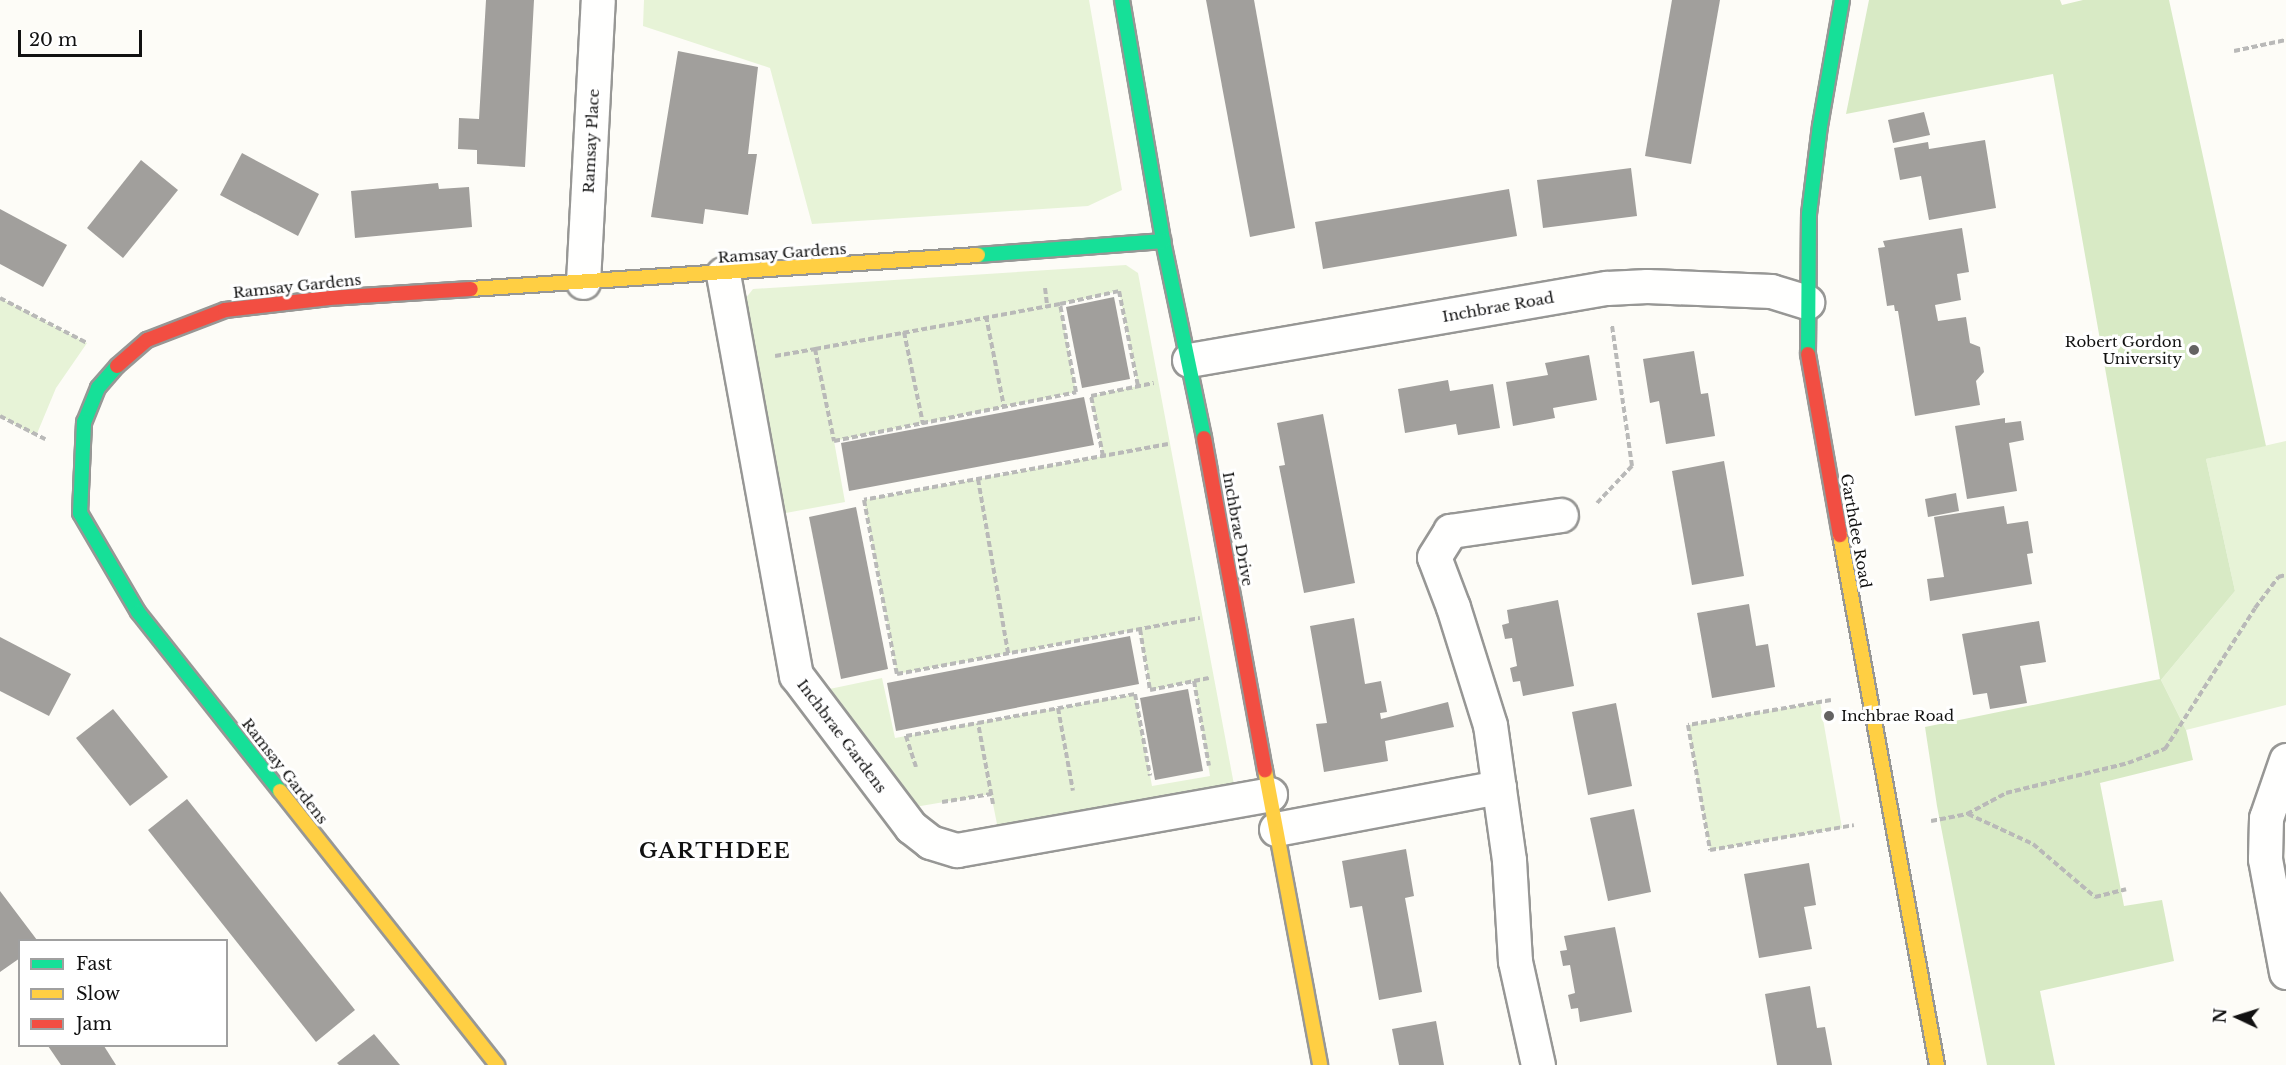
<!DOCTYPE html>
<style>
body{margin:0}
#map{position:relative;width:2286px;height:1065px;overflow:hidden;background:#fdfcf7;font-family:"Libre Baskerville",serif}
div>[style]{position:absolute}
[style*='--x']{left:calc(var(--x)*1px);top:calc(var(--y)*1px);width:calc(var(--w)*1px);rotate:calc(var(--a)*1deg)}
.green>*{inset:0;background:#e7f3d7}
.forest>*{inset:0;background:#d8eac5}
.building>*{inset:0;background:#a19f9c}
.path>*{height:4px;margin-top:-2px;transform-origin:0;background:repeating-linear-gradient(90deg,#b9b9b8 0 6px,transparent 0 9px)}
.roads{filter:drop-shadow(2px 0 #979795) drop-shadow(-2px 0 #979795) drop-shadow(0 2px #979795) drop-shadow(0 -2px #979795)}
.street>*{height:33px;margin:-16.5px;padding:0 16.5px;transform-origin:16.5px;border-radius:16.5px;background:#fffffe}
.fast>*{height:14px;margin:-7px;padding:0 7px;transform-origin:7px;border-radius:7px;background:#16e098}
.slow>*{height:14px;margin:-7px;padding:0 7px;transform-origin:7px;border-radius:7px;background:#ffcf43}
.jam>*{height:14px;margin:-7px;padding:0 7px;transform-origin:7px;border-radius:7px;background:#f24e42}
.dots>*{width:16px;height:16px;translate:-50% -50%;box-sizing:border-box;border:3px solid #fff;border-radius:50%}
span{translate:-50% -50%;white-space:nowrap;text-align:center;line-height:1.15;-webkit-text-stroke:6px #fff;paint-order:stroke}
.street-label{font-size:15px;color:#111}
.poi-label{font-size:15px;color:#111}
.right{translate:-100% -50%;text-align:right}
.left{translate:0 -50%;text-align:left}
.district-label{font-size:21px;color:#111;font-weight:700;letter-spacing:1.5px}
.legend{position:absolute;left:18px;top:939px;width:210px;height:108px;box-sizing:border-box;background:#fff;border:2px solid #a0a0a0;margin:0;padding:8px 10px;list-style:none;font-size:18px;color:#111}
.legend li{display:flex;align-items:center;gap:12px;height:30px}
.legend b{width:30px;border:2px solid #a0a0a0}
.north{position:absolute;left:2208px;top:987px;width:60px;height:60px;-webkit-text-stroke:4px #fff;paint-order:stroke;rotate:274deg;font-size:16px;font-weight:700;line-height:24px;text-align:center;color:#111}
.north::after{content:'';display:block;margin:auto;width:21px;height:27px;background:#111;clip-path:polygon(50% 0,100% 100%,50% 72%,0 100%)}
.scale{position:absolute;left:18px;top:30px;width:124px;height:27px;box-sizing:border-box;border:3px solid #111;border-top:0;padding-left:8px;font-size:18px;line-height:21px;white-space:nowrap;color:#111;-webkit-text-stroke:4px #fff;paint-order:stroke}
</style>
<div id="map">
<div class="green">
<i style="clip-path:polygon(644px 0,1089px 0,1122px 190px,1088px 206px,812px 224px,770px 68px,643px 26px)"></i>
<i style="clip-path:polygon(1126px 265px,1138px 273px,1235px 790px,999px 834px,991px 794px,909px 808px,820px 691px,882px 678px,895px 738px,1135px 694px,1152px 786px,1210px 776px,1194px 681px,1150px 690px,1140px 629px,897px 674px,864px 500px,1103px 456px,1091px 396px,1138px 386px,1119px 291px,1060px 304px,1076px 392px,834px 441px,845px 502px,775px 515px,738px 308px,753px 289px)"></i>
<i style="clip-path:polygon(0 298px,87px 343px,56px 388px,36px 436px,0 416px)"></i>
<i style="clip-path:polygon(2286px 441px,2286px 705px,2186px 730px,2161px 680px,2235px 591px,2206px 459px)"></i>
<i style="clip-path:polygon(1820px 702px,1842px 828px,1710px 850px,1688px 725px)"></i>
</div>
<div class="forest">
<i style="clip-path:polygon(1869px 0,2060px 0,2062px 5px,2083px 0,2169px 0,2266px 446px,2206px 459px,2235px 591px,2161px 680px,2186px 730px,2193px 760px,2100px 783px,2124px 906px,2162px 900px,2174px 961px,2040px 991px,2055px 1065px,1987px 1065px,1937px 806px,1925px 727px,2160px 679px,2053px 74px,1846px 114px)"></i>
</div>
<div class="building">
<i style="clip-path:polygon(486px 0,534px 0,525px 167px,477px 164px,477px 150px,458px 149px,459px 118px,479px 119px)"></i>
<i style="clip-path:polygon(1206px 0,1254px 0,1295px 228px,1250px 237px)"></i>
<i style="clip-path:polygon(1672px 0,1720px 0,1691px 164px,1645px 156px)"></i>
<i style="clip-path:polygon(678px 51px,758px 67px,748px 154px,757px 154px,748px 215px,705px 209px,703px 224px,651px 217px)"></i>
<i style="clip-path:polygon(1924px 112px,1930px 135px,1893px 143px,1888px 120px)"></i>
<i style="clip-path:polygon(1985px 140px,1996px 208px,1929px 220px,1921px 176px,1900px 180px,1894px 148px,1928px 142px,1929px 149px)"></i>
<i style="clip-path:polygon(242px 153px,319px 194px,298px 236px,220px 195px)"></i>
<i style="clip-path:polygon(141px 160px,178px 190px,123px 258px,87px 228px)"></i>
<i style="clip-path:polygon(1631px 168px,1637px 216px,1543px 228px,1537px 180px)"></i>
<i style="clip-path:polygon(438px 183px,439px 189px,469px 187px,472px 227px,355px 238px,351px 191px)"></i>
<i style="clip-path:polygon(1509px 189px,1517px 236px,1323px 269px,1315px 222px)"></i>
<i style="clip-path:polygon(0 209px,67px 245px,43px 287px,0 264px)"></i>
<i style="clip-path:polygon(1962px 228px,1969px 272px,1957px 274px,1961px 300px,1935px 305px,1938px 321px,1966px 317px,1970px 343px,1980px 347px,1984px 372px,1976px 381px,1980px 405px,1915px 416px,1898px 311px,1895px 311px,1894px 305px,1887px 306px,1878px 248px,1885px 247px,1883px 241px)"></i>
<i style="clip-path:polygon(1114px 297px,1130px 379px,1082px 388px,1066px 307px)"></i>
<i style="clip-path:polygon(1694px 351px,1701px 394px,1708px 393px,1715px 436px,1666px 444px,1659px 401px,1650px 403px,1643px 359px)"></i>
<i style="clip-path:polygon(1589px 355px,1597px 400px,1553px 408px,1555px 418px,1513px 426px,1506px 382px,1548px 375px,1545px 363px)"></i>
<i style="clip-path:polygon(1448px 380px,1450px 391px,1493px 384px,1500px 428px,1458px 435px,1456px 424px,1405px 433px,1398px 389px)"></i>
<i style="clip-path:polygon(1084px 397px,1094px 445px,849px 491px,841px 443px)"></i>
<i style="clip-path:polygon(1323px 414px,1355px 583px,1304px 593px,1279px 466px,1285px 465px,1277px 423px)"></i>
<i style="clip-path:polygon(2005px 418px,2005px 423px,2021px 421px,2024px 440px,2009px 443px,2017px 491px,1967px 499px,1955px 426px)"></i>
<i style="clip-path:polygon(1724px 461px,1744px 576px,1692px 585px,1672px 471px)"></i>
<i style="clip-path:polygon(1956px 493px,1959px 511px,1928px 517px,1925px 499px)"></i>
<i style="clip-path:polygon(2004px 506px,2007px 524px,2028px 521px,2033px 553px,2027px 554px,2032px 584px,1930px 601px,1927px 579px,1944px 577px,1934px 517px)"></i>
<i style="clip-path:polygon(856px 507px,888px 669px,841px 679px,809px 517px)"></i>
<i style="clip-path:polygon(1558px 600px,1574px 686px,1523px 696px,1520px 681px,1513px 682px,1510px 668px,1517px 666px,1512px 638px,1505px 639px,1502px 625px,1509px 623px,1507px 610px)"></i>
<i style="clip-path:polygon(1749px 604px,1756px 646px,1768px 644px,1775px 687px,1712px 698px,1697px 613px)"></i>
<i style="clip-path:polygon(1354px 618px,1365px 684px,1381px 681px,1387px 712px,1380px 713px,1381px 719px,1448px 702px,1454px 727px,1385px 741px,1388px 761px,1324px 772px,1316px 724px,1327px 723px,1310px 626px)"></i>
<i style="clip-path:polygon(2039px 621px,2046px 662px,2020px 666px,2027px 703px,1990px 709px,1987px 693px,1973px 695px,1962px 634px)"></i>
<i style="clip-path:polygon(1130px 636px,1139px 684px,896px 731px,887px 683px)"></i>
<i style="clip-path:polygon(0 637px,71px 674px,49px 716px,0 691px)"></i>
<i style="clip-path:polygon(1188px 689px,1203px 771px,1155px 780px,1140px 698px)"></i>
<i style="clip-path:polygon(1616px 703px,1632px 786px,1588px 795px,1572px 712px)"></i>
<i style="clip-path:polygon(113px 709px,168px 777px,130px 806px,76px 738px)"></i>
<i style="clip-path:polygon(187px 799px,355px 1010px,316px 1042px,148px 830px)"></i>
<i style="clip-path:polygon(1634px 809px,1651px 892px,1608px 901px,1590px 818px)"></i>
<i style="clip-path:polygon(1406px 849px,1414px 896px,1405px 898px,1422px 992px,1379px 1000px,1362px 906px,1350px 908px,1342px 861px)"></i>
<i style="clip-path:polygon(1809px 863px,1816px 905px,1804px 907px,1812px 949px,1759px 958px,1744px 874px)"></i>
<i style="clip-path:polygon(0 891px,37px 940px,20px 940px,20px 958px,0 972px)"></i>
<i style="clip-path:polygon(1615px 927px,1632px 1012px,1580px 1022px,1578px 1008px,1571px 1009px,1568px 995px,1575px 993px,1570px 965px,1563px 966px,1560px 951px,1567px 950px,1564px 936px)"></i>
<i style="clip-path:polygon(1810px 986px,1817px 1028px,1825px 1027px,1832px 1065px,1777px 1065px,1765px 994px)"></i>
<i style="clip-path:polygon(1436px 1021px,1444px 1065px,1399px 1065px,1392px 1029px)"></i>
<i style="clip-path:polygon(374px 1034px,400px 1065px,339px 1065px,337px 1063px)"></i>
<i style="clip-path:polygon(48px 1046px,104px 1046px,116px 1065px,61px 1065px)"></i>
</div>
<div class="path">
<i style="--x:2234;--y:51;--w:53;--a:-11.9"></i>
<i style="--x:1045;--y:288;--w:16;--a:83"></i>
<i style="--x:0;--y:298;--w:98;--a:27.3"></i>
<i style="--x:1060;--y:304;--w:60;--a:-12.4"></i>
<i style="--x:1119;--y:291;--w:97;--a:78.7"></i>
<i style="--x:986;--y:316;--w:93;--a:78.8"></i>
<i style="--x:904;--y:332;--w:94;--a:78.3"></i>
<i style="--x:775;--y:356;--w:41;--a:-9.9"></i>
<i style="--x:815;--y:349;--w:94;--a:78.3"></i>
<i style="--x:834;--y:441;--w:247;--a:-11.4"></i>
<i style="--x:1076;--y:392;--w:89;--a:-100.3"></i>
<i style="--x:1060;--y:304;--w:249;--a:169.6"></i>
<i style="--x:0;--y:416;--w:51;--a:27.1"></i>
<i style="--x:1168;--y:444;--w:309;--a:169.6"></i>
<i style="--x:864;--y:500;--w:177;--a:79.3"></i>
<i style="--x:897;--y:674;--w:308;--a:-10.5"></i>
<i style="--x:1103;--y:456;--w:61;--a:-101.3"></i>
<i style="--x:1091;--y:396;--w:64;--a:-11.7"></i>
<i style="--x:978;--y:479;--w:177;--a:80.2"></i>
<i style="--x:1597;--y:503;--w:51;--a:-46.6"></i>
<i style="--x:1632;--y:466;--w:142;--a:-98.1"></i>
<i style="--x:1140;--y:629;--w:62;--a:80.7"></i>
<i style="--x:1150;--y:690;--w:60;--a:-11.5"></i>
<i style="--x:1194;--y:681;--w:86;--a:80"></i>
<i style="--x:1831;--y:700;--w:145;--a:170.1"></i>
<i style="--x:1688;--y:725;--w:127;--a:80"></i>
<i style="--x:1710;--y:850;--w:146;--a:-9.8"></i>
<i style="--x:1058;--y:708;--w:84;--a:79.8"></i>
<i style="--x:916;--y:767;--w:33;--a:-108"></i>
<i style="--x:906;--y:736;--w:73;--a:-10.2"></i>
<i style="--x:942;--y:802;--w:50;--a:-9.3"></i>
<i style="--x:993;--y:804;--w:82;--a:-100.5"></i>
<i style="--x:978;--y:723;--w:160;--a:-10.5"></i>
<i style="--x:1135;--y:694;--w:83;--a:79.6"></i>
<i style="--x:1968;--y:814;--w:72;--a:24.8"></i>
<i style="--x:2033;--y:844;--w:82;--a:40.5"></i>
<i style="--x:2095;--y:897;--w:32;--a:-14"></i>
<i style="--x:1931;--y:821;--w:37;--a:-11"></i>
<i style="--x:1967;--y:814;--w:44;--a:-28.3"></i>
<i style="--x:2006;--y:793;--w:126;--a:-13.8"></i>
<i style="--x:2128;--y:763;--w:40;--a:-21"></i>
<i style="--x:2165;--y:749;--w:167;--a:-57.4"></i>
<i style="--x:2255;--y:608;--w:39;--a:-53"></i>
<i style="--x:2278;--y:577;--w:8;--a:-14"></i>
</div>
<div class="roads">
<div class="street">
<i style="--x:723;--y:274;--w:408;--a:79.7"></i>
<i style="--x:796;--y:675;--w:191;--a:52.9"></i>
<i style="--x:911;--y:827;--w:24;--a:38"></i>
<i style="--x:930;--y:842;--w:28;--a:17"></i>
<i style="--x:957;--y:850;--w:318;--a:-10.1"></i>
<i style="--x:583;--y:282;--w:282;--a:-87"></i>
<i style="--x:1189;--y:360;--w:424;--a:-9.8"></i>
<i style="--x:1607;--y:288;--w:40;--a:-2.9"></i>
<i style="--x:1647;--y:286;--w:124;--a:2.3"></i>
<i style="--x:1771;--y:291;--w:38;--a:17"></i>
<i style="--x:2286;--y:760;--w:61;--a:109"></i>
<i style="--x:2266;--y:818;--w:41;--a:91.4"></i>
<i style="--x:2265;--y:859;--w:115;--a:79.5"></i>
<i style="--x:1276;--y:829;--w:227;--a:-10.7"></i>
<i style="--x:1538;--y:1065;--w:107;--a:-102.5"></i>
<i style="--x:1515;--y:961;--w:101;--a:-93.4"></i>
<i style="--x:1509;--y:860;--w:136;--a:-98"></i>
<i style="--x:1490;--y:725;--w:124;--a:-107.4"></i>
<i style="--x:1453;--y:607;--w:53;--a:-110.8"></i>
<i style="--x:1434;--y:557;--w:31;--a:-58"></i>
<i style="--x:1450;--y:531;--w:112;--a:-8.2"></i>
</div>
<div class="fast">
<i style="--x:1122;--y:0;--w:244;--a:80.3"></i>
<i style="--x:1163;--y:241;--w:201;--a:78.2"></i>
<i style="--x:978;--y:255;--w:186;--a:-4.3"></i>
<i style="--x:1808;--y:354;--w:140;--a:-89.6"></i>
<i style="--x:1809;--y:214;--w:89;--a:-82.9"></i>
<i style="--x:1820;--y:126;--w:128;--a:-80.1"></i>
<i style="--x:117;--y:366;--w:29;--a:131"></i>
<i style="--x:98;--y:388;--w:37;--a:112"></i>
<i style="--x:84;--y:422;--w:91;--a:92.5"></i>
<i style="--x:80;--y:513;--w:115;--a:59.6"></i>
<i style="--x:138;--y:612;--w:228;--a:51.6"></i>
</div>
<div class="slow">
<i style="--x:471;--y:289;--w:508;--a:-3.84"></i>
<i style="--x:1840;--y:535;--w:539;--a:79.63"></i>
<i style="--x:1265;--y:770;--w:300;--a:79.4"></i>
<i style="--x:280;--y:791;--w:350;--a:51.6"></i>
</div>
<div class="jam">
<i style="--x:1808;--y:354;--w:184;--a:80"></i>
<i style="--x:117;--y:366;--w:40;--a:-41"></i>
<i style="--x:147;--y:340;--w:84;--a:-21"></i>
<i style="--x:225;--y:310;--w:105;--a:-6.6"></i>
<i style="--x:329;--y:298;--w:142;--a:-3.6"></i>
<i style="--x:1204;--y:438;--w:338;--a:79.6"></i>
</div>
</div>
<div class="dots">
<i style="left:2194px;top:350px;background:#646362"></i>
<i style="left:1829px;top:716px;background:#646362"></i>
</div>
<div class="street-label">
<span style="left:591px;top:141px;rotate:-87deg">Ramsay Place</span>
<span style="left:782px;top:253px;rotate:-4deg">Ramsay Gardens</span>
<span style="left:297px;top:286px;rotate:-6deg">Ramsay Gardens</span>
<span style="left:1498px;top:307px;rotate:-10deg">Inchbrae Road</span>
<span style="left:1238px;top:529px;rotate:80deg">Inchbrae Drive</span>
<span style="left:1856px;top:531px;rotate:80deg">Garthdee Road</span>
<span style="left:842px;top:736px;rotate:53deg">Inchbrae Gardens</span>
<span style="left:285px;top:771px;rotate:52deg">Ramsay Gardens</span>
</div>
<div class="poi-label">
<span class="right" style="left:2182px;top:350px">Robert Gordon<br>University</span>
<span class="left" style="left:1841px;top:716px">Inchbrae Road</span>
</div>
<div class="district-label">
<span style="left:715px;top:851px">GARTHDEE</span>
</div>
<ul class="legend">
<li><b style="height:8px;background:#16e098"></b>Fast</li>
<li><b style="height:8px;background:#ffcf43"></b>Slow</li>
<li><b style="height:8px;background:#f24e42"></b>Jam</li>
</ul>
<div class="north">N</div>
<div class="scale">20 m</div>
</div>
